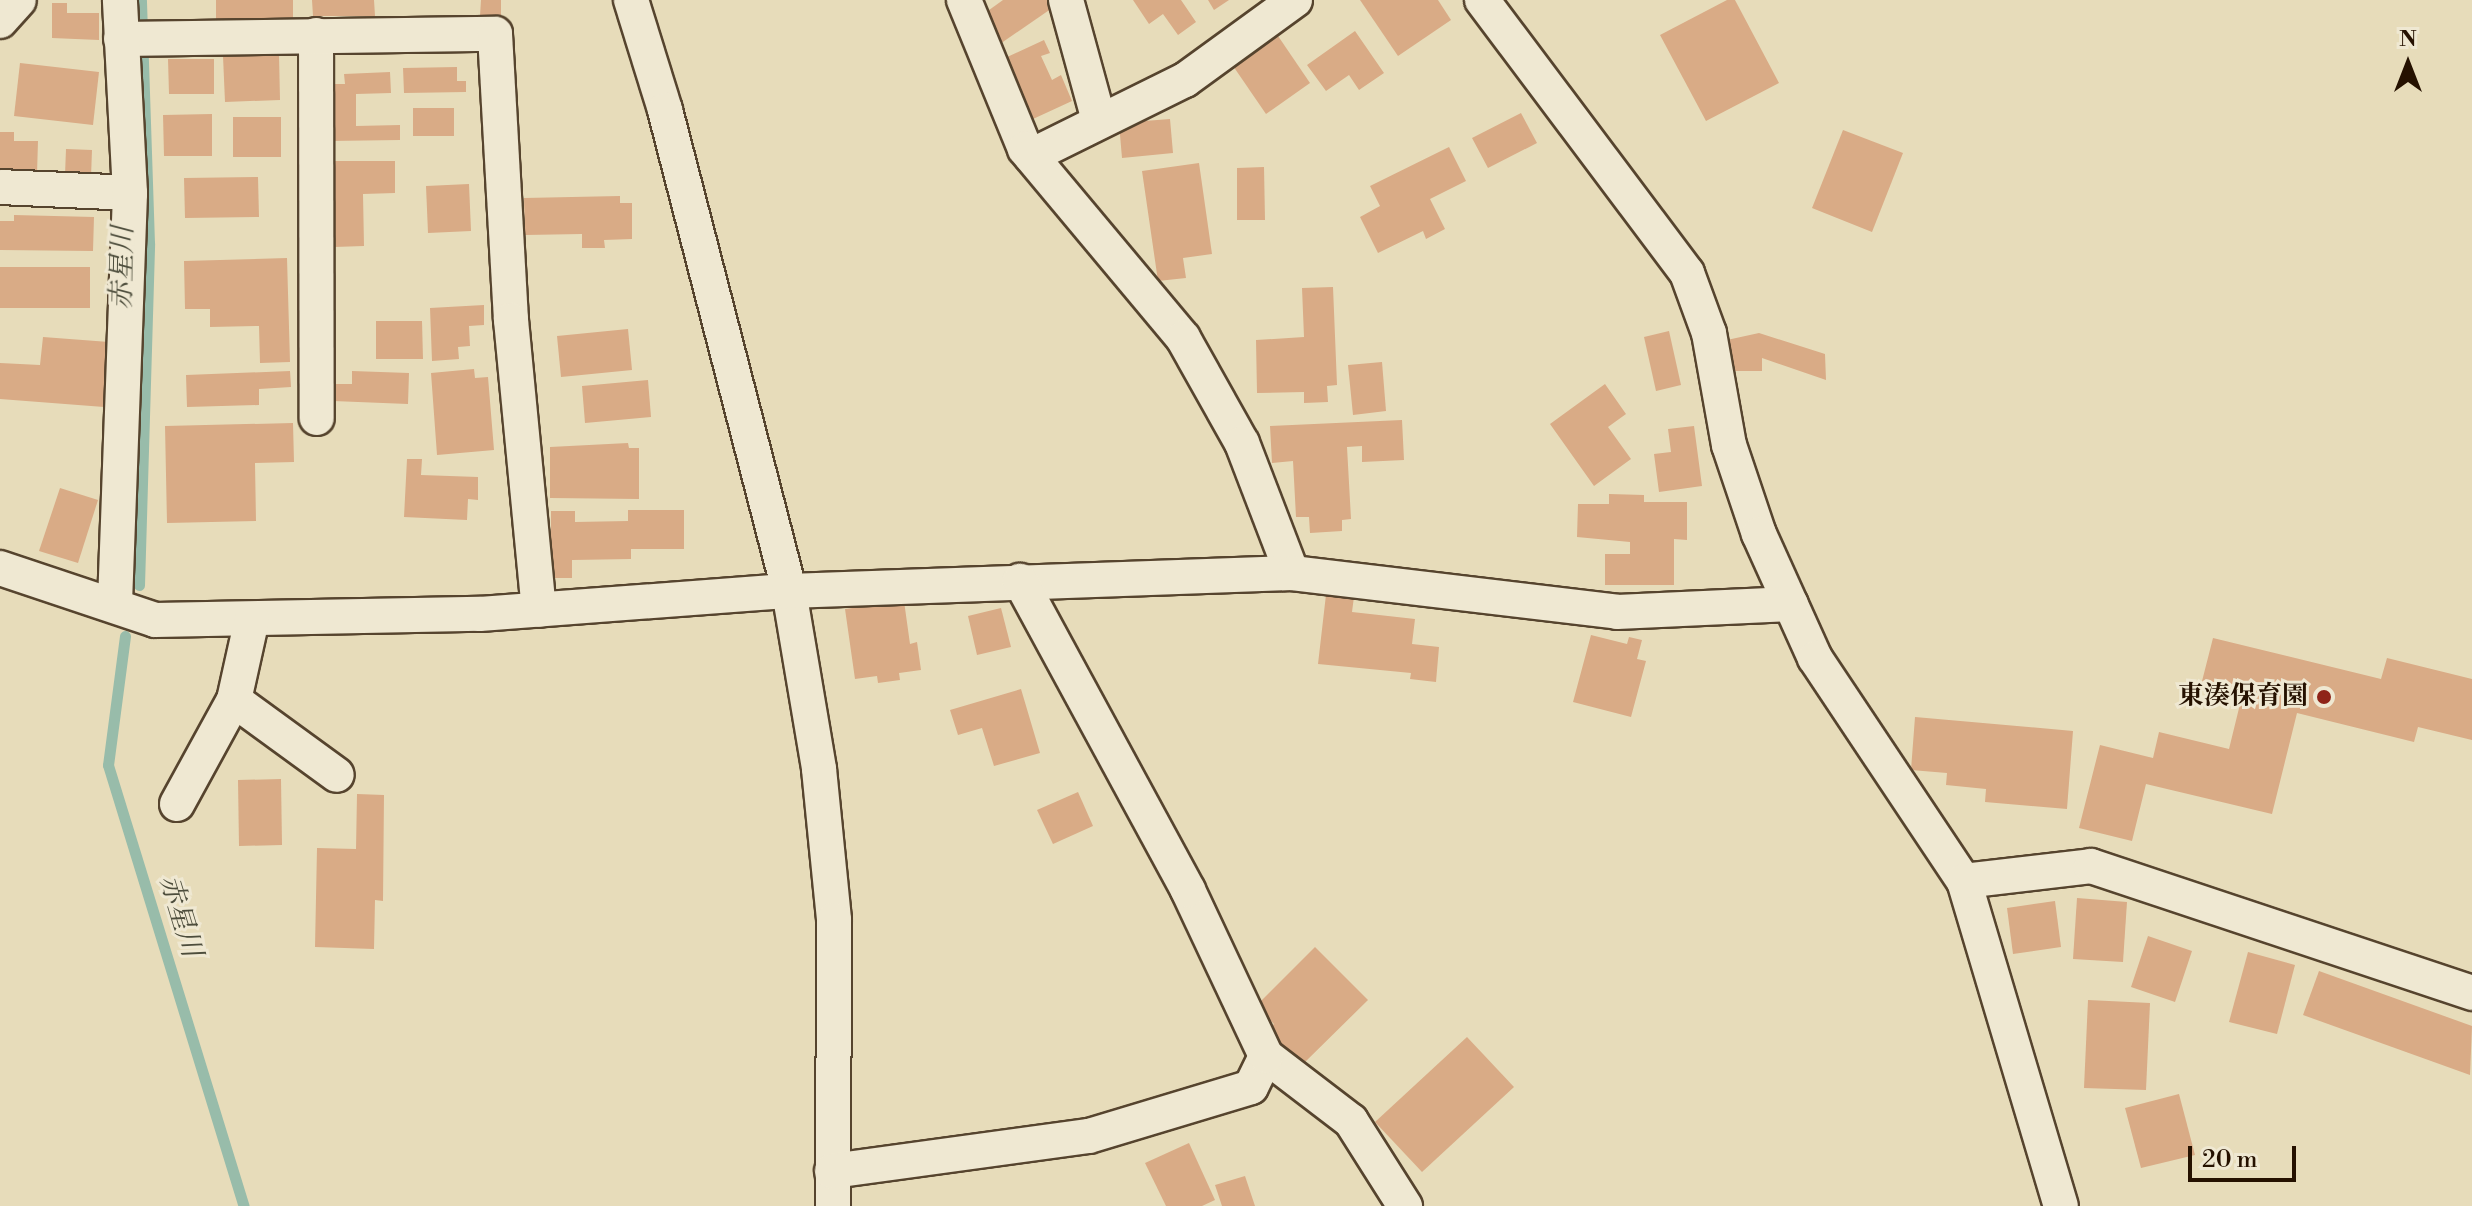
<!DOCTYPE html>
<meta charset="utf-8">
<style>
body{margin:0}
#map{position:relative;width:2472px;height:1206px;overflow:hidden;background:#e7dcba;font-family:"Libre Bodoni","Noto Serif JP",serif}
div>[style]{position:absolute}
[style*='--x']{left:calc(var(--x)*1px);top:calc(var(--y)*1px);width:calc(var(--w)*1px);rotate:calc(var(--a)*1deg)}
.stream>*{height:11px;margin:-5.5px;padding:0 5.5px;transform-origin:5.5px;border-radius:5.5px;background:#98bcaa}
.building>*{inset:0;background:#d9ab86}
.roads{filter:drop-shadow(2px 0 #56442e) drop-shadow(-2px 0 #56442e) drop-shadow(0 2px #56442e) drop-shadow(0 -2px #56442e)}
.minor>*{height:34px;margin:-17px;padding:0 17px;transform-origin:17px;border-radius:17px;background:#efe8d2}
.dots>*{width:22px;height:22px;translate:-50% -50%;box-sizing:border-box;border:4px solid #efe8d2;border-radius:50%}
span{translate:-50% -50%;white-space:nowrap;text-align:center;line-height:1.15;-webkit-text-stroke:6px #efe8d2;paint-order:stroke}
.poi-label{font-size:26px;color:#251100;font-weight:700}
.right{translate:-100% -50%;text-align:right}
.water-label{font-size:28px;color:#4d4d3c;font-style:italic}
.north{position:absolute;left:2368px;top:24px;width:80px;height:80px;-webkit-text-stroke:6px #efe8d2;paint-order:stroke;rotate:0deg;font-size:22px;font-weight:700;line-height:32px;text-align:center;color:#251100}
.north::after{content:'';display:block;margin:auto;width:28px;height:36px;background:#251100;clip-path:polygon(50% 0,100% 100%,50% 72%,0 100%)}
.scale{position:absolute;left:2188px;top:1146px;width:108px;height:36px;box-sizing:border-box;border:4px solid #251100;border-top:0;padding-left:10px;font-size:24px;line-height:28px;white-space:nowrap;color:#251100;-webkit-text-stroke:6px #efe8d2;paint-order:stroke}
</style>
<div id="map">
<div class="stream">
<i style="--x:139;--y:585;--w:342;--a:-88.3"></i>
<i style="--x:149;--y:243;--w:243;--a:-91.9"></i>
<i style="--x:125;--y:636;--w:130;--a:97.5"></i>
<i style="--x:108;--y:765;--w:461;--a:72.9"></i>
</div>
<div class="building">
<i style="clip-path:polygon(216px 0,293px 0,293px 19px,216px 19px)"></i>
<i style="clip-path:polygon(312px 0,374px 0,375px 16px,313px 16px)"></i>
<i style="clip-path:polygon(481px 0,501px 0,501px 16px,480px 16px)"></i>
<i style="clip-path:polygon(1003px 0,1055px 0,1058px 4px,997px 46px,978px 18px)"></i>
<i style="clip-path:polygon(1133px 0,1181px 0,1196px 22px,1178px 35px,1163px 14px,1149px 24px)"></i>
<i style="clip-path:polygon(1208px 0,1229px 0,1214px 10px)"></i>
<i style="clip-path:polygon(1360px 0,1438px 0,1451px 20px,1398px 56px)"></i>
<i style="clip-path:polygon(1727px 0,1735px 0,1779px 83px,1706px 121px,1660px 35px)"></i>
<i style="clip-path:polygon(52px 3px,67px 3px,67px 13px,99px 13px,99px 40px,52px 38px)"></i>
<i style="clip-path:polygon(1355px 31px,1384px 73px,1359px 90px,1349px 75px,1326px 91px,1307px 65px)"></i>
<i style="clip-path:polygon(1276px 33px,1310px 83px,1266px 114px,1231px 63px)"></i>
<i style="clip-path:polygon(1044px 40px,1050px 53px,1041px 56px,1052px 80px,1061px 75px,1072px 101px,1033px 119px,1005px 58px)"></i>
<i style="clip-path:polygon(279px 54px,280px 100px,225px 102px,223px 56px)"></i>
<i style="clip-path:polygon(168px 59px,214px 59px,214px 94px,169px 94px)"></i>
<i style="clip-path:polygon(20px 63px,99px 72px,93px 125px,14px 116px)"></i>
<i style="clip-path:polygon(457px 67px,457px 81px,466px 81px,466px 92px,404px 93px,403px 68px)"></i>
<i style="clip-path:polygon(390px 72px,391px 93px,356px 94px,356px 126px,400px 125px,400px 140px,328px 141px,332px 84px,345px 84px,344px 74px)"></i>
<i style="clip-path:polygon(413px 108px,454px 108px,454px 136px,413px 136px)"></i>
<i style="clip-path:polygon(1521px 113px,1537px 143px,1488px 168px,1472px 138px)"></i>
<i style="clip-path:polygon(212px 114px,212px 156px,164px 156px,163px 115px)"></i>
<i style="clip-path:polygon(233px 117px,281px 117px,281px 157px,233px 157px)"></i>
<i style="clip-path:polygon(1170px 119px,1173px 153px,1122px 158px,1119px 123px)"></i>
<i style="clip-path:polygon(1843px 130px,1903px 153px,1872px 232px,1812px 208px)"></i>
<i style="clip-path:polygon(0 132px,14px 132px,14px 141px,38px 141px,37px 174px,0 173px)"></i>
<i style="clip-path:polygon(1449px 147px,1466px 181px,1430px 199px,1445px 229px,1426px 239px,1423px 231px,1378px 253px,1360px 217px,1380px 206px,1370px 186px)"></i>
<i style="clip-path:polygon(66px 149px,92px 150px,91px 177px,65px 175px)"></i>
<i style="clip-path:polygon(333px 161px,395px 161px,395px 193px,363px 194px,364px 246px,334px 247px)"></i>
<i style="clip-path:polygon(1199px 163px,1212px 254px,1183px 258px,1186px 278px,1158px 281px,1142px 171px)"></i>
<i style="clip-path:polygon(1264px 167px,1265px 220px,1237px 220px,1237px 168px)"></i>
<i style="clip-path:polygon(258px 177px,259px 217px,185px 218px,184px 178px)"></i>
<i style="clip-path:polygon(469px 184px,471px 231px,428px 233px,426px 186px)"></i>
<i style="clip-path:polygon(620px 196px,620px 203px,632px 203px,632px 239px,604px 240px,605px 248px,582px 248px,582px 234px,525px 235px,524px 198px)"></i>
<i style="clip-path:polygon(14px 215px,94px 217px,93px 251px,0 250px,0 221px,14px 221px)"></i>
<i style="clip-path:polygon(287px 258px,290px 362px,260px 363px,259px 326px,210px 327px,210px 309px,185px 309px,184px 261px)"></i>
<i style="clip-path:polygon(0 267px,90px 267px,90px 308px,0 308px)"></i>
<i style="clip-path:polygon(1333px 287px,1337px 385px,1327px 386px,1328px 402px,1304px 403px,1304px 392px,1257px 393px,1256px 340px,1304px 337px,1302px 288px)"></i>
<i style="clip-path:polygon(484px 305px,484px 325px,469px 326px,470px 346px,458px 347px,459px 359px,432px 361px,430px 308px)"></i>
<i style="clip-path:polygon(376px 321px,422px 321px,423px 359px,376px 359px)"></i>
<i style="clip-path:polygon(628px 329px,632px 370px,561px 377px,557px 336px)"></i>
<i style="clip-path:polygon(1669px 331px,1681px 385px,1656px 391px,1644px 337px)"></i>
<i style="clip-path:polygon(1759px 333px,1825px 354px,1826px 380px,1762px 358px,1762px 371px,1725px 371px,1727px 340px)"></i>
<i style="clip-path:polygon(43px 337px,109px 342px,104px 407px,0 399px,0 363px,40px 365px)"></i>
<i style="clip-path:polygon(1382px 362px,1386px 411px,1353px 415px,1348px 365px)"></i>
<i style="clip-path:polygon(474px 369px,475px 378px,488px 377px,494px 450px,437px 455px,431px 373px)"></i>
<i style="clip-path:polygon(290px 371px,291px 387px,259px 389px,259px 405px,187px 407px,186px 375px)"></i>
<i style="clip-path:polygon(352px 371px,409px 373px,408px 404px,333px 401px,334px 384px,352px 384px)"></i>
<i style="clip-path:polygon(648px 380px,651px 417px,585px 423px,582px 386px)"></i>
<i style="clip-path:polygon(1605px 384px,1626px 414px,1608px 427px,1631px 459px,1594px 486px,1550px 424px)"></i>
<i style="clip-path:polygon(1402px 420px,1404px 460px,1362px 462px,1362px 446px,1347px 447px,1351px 519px,1342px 520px,1342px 531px,1310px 533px,1309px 517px,1296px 517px,1293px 461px,1272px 463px,1270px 426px)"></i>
<i style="clip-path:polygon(293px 423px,294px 462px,255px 463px,256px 521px,167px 523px,165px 426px)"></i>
<i style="clip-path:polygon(1694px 426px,1702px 486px,1659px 492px,1654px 454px,1671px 452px,1668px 429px)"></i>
<i style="clip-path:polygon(628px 443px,629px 448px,639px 448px,639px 499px,550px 498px,550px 447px)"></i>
<i style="clip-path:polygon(407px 459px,422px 459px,421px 475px,478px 477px,478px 500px,468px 499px,467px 520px,404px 517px)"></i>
<i style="clip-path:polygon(60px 488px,98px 500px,78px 563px,39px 551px)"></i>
<i style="clip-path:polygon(1609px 494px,1644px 495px,1644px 502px,1687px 502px,1687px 540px,1674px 539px,1674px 585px,1605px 585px,1605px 554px,1630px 554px,1630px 542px,1577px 537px,1578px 504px,1609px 504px)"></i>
<i style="clip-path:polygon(628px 510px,684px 510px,684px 549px,631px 549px,631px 559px,572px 560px,572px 578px,551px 578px,551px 511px,575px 511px,575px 522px,628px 521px)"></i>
<i style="clip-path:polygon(1327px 586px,1355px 589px,1352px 612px,1415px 619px,1412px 644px,1439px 647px,1436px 682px,1410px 679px,1411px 673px,1318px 664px)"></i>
<i style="clip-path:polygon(904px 601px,910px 644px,917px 642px,921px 670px,899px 673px,900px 680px,878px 683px,877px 676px,855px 679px,845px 609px)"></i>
<i style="clip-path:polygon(1001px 608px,1011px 647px,977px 655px,968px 616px)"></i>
<i style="clip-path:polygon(1591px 635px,1627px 644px,1629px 637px,1642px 640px,1637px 659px,1646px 661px,1631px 717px,1573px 702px)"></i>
<i style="clip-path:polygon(2213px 638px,2381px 679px,2387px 658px,2472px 679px,2472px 740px,2418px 727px,2414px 742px,2297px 713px,2272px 814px,2146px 784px,2132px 841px,2079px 828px,2100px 745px,2153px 758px,2159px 732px,2229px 749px,2241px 700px,2200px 689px)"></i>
<i style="clip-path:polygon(1021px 689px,1040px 753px,994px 766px,982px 728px,958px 735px,950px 710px)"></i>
<i style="clip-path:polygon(1915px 717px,2073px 731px,2067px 809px,1985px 802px,1986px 789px,1946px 785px,1947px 773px,1911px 770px)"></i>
<i style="clip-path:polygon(281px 779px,282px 845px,239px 846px,238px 780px)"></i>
<i style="clip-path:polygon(1078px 792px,1093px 826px,1053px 844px,1037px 810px)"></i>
<i style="clip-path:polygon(357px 794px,384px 795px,383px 901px,375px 900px,374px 949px,315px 947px,317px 848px,356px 849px)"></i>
<i style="clip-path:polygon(2077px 898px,2127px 902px,2123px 962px,2073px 959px)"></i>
<i style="clip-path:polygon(2055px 901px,2061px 947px,2013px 954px,2007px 908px)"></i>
<i style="clip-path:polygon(2148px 936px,2192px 951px,2175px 1002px,2131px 987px)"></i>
<i style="clip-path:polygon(1315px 947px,1368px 1000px,1302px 1065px,1267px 1031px,1274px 1024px,1256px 1006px)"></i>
<i style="clip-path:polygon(2248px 952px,2295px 965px,2277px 1034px,2229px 1022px)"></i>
<i style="clip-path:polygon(2319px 971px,2472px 1026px,2470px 1075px,2303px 1015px)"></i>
<i style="clip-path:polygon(2088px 1000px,2150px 1003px,2146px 1090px,2084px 1088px)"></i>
<i style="clip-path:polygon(1467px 1037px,1514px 1087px,1422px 1172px,1375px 1122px)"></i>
<i style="clip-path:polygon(2179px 1094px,2195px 1155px,2141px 1168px,2125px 1108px)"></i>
<i style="clip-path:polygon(1189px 1143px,1215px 1200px,1202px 1206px,1166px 1206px,1145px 1163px)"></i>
<i style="clip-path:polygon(1245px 1176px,1255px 1206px,1222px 1206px,1215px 1185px)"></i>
</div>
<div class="roads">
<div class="minor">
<i style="--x:631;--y:0;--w:115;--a:72.8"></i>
<i style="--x:665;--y:110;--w:497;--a:75.5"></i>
<i style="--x:789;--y:591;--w:181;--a:80.4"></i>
<i style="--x:819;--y:769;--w:152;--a:84.3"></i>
<i style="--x:834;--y:920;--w:286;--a:90.2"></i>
<i style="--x:964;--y:0;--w:161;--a:67.7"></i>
<i style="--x:1025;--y:149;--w:246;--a:50.1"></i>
<i style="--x:1183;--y:338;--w:120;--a:60.7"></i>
<i style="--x:1242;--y:443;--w:139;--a:69"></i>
<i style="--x:1066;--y:0;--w:125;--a:74.7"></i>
<i style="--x:1482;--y:0;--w:341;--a:53.1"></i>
<i style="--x:1687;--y:273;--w:64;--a:69.9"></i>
<i style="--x:1709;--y:333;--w:114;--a:79.9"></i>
<i style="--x:1729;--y:445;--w:94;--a:71.4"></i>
<i style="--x:1759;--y:534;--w:136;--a:65.7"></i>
<i style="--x:1815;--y:658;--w:268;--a:56.3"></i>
<i style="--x:1964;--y:881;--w:339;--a:73.4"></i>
<i style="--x:0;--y:21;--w:28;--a:-48"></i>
<i style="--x:316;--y:35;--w:383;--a:89.9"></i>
<i style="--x:121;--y:39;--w:374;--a:-0.8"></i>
<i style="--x:495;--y:34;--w:286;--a:86.8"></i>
<i style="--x:511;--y:320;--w:291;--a:84.5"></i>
<i style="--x:1031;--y:156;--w:172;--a:-26.3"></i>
<i style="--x:1185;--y:80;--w:136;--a:-36"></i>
<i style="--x:0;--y:187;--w:130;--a:2.6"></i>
<i style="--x:0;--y:568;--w:163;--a:18.5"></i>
<i style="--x:155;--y:620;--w:325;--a:-1.1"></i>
<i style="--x:480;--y:614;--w:310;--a:-4.3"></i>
<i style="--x:789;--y:591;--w:503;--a:-2.05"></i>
<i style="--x:1292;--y:573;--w:327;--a:6.8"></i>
<i style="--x:1617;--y:612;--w:174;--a:-2.6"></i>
<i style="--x:115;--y:603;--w:410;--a:-87.9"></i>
<i style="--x:130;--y:193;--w:193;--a:-93"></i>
<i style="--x:252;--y:619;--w:83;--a:102.5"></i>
<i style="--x:234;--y:700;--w:127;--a:36.1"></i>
<i style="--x:177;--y:804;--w:119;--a:-61.3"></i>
<i style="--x:1964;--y:881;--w:128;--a:-6.7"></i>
<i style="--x:2091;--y:866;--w:402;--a:18.4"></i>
<i style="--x:1266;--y:1056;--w:107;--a:37.4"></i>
<i style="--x:1351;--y:1121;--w:101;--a:57.6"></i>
<i style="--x:832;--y:1171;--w:259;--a:-7.8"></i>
<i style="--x:1089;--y:1136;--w:169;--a:-16.8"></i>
<i style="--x:1251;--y:1087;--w:34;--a:-64"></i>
<i style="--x:1266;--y:1056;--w:183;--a:-115.2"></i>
<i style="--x:1188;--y:890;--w:352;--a:-118.5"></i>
</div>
</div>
<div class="dots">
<i style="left:2324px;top:697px;background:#8f2418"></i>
</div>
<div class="poi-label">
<span class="right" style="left:2308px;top:697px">東湊保育園</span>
</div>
<div class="water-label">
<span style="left:123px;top:268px;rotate:-89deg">赤星川</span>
<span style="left:180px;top:916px;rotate:73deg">赤星川</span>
</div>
<div class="north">N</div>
<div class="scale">20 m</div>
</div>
